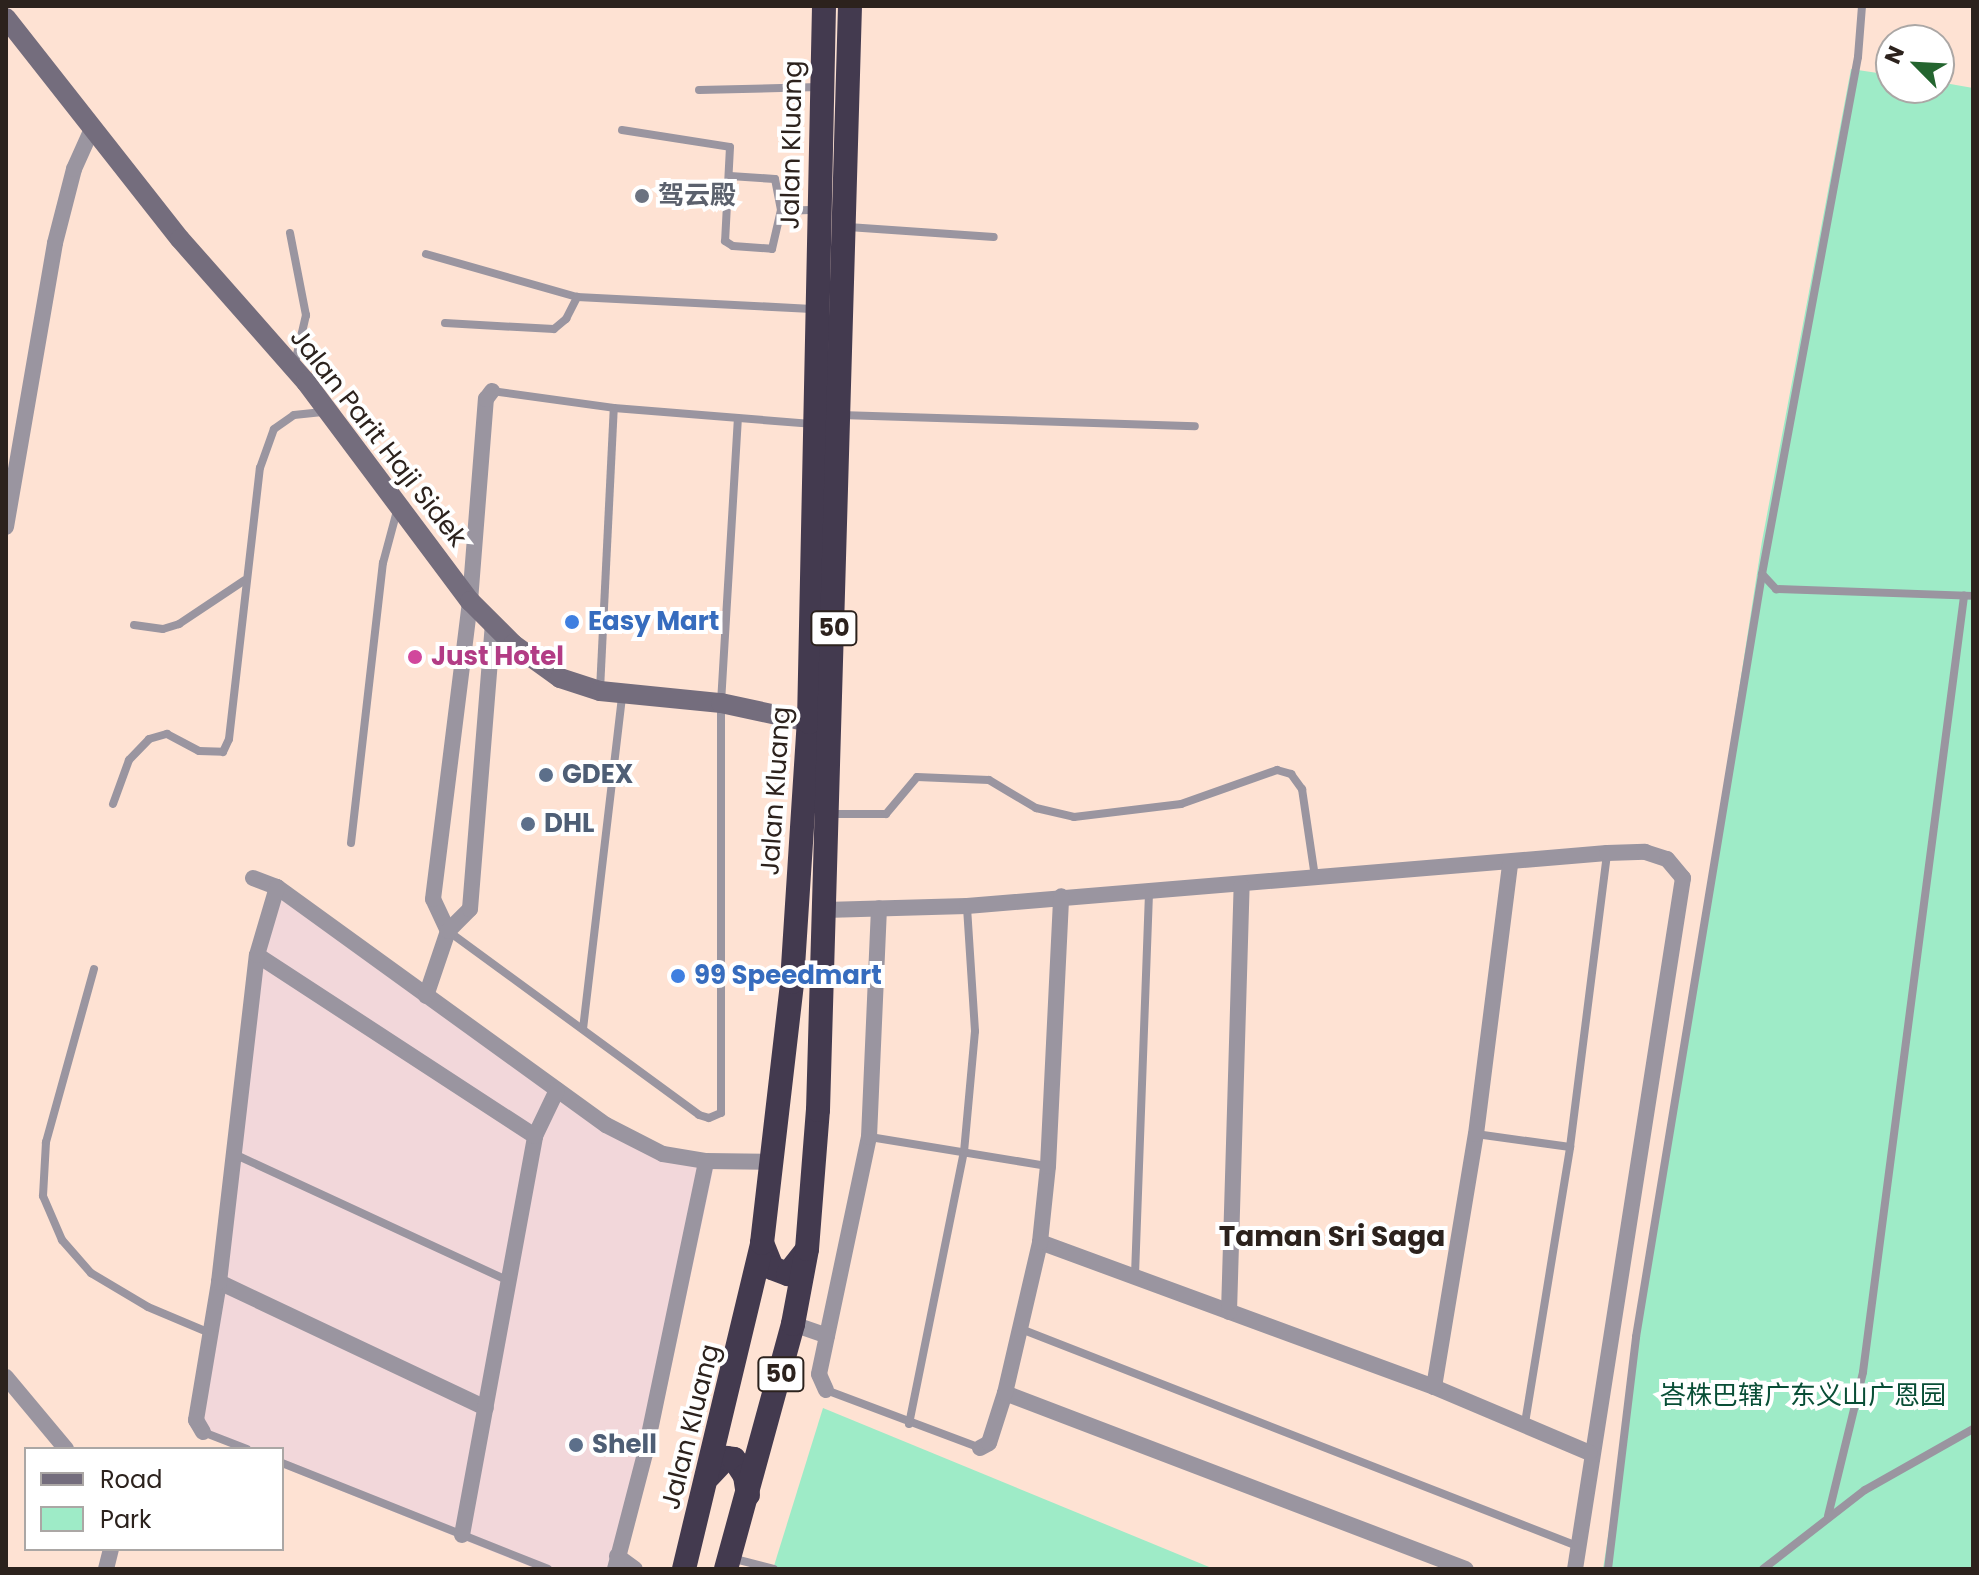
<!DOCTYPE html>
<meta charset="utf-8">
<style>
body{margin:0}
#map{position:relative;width:1979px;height:1575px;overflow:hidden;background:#fee2d3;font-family:Poppins,"Noto Sans SC",sans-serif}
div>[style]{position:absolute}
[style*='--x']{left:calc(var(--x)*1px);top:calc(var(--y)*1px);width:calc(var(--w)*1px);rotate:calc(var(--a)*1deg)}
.industrial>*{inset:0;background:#f2d7da}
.green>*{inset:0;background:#9eebc7}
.lane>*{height:8px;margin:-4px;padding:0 4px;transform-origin:4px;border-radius:4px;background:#9a95a0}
.street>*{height:16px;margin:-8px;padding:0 8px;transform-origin:8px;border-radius:8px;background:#9a95a0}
.secondary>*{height:20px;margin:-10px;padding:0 10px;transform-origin:10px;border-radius:10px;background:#746d7d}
.highway>*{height:24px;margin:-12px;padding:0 12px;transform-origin:12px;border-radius:12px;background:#433a4f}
.dots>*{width:22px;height:22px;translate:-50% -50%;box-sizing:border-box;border:4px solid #fff;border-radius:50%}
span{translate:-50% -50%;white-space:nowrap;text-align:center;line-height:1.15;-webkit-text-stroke:8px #fff;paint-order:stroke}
.shield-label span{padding:2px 6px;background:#fff;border:2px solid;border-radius:6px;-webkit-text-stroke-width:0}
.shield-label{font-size:24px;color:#2c221d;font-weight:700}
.street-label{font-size:26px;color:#2c221d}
.worship-label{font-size:26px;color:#5b616d;font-weight:700}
.left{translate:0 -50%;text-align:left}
.shop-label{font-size:26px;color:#366cbe;font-weight:700}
.hotel-label{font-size:26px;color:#b23c85;font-weight:700}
.service-label{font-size:26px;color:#4e5e75;font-weight:700}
.park-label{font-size:26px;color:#094e36}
.neighbourhood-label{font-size:28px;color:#2c221d;font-weight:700}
.frame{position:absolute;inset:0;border:8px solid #2c221d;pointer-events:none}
.legend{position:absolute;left:24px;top:1447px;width:260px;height:104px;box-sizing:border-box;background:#fff;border:2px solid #aba7a5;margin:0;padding:10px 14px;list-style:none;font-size:24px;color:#2c221d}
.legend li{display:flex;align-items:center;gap:16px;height:40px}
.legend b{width:40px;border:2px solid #aba7a5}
.north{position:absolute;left:1875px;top:24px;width:80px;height:80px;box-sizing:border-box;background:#fff;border:2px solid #aba7a5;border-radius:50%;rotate:294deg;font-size:22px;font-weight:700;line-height:32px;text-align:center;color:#2c221d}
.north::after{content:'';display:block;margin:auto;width:28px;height:36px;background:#24652f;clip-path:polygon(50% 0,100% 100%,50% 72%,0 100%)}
</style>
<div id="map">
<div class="industrial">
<i style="clip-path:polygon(273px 878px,608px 1119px,663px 1147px,716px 1156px,651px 1462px,622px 1569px,536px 1569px,282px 1467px,282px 1449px,237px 1449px,190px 1427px)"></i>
</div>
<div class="green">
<i style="clip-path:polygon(1851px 69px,1891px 75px,1891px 88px,1939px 88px,1939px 82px,1973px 88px,1973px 1569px,1603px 1569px,1762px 541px)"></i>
<i style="clip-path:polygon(823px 1408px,1214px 1569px,773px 1569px)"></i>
</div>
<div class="lane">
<i style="--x:1862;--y:6;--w:51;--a:94.5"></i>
<i style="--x:1858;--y:57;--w:526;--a:100.52"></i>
<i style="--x:1762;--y:574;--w:21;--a:47"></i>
<i style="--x:1776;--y:589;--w:197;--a:2"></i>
<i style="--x:699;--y:90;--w:120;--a:-1.4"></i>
<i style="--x:622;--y:130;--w:109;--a:8.9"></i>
<i style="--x:730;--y:147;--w:94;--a:93"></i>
<i style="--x:725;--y:241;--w:9;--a:32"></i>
<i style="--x:733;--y:246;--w:39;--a:4"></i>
<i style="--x:772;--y:249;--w:39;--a:-77"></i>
<i style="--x:781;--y:211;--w:36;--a:-2"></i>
<i style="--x:730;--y:176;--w:45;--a:3.8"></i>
<i style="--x:775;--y:179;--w:33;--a:79"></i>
<i style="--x:848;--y:227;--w:146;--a:3.9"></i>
<i style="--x:290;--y:233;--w:84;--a:79"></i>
<i style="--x:306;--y:315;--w:53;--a:103"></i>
<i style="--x:426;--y:254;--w:157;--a:15.9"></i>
<i style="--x:577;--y:297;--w:240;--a:2.9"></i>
<i style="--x:445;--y:323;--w:109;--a:3.2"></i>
<i style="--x:554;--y:329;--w:16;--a:-40"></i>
<i style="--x:566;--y:319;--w:25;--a:-63"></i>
<i style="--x:492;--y:391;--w:123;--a:7.9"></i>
<i style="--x:614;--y:408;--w:201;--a:4.6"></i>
<i style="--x:840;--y:415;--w:355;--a:1.8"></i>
<i style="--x:134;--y:625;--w:29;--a:8"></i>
<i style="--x:163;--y:629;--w:17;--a:-17"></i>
<i style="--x:179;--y:624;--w:79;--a:-33.7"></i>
<i style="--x:600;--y:690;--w:282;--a:-87.2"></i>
<i style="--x:113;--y:804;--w:47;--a:-70"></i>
<i style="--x:129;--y:760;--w:29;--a:-46"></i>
<i style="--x:149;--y:739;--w:19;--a:-16"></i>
<i style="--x:167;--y:734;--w:36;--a:28"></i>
<i style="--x:199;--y:751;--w:24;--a:2"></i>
<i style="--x:223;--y:752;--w:14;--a:-65"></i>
<i style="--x:229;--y:739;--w:273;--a:-83.5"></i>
<i style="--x:260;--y:468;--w:41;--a:-70.3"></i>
<i style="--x:274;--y:429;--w:24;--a:-35"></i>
<i style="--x:294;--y:415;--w:31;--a:-6"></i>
<i style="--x:830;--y:814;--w:56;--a:0"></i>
<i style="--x:886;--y:814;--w:48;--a:-50"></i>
<i style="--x:917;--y:777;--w:72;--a:2.4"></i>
<i style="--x:989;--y:780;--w:55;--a:30.8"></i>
<i style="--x:1036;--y:808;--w:39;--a:13"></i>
<i style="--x:1074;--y:817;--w:108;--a:-6.9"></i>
<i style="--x:1181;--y:804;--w:102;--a:-19.5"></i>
<i style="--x:1277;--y:770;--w:15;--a:16"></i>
<i style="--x:1291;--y:774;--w:19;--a:54"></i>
<i style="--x:1302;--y:789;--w:89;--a:81.6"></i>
<i style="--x:351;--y:843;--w:282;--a:-83.5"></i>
<i style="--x:383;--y:563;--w:58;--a:-75"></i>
<i style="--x:448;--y:931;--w:311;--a:36.2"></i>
<i style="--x:699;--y:1115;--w:10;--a:17"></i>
<i style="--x:709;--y:1118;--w:13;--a:-23"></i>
<i style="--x:721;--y:1113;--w:410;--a:-90"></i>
<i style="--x:721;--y:703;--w:285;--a:-86.6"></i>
<i style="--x:94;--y:969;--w:180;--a:105.5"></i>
<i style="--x:46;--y:1142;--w:54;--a:93.2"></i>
<i style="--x:43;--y:1196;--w:48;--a:66.6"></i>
<i style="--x:62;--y:1240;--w:44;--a:48.7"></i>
<i style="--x:91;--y:1273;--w:66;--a:30.8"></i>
<i style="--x:148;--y:1307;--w:67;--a:22.8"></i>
<i style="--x:583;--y:1029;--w:334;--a:-83.3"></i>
<i style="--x:1476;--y:1134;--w:95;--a:7.9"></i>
<i style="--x:870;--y:1137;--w:180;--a:9.3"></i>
<i style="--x:234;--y:1154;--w:303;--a:24.8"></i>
<i style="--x:1135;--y:1275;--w:384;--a:-87.9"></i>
<i style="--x:1021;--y:1329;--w:597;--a:21.32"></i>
<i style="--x:826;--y:1390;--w:165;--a:20.6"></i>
<i style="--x:1525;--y:1423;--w:280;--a:-80.7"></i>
<i style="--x:1570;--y:1147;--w:296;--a:-82.8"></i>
<i style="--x:909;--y:1424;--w:278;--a:-78.6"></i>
<i style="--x:964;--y:1152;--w:121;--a:-84.8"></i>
<i style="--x:975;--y:1031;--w:125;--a:-93.7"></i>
<i style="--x:203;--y:1432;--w:47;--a:21.1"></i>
<i style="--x:282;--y:1463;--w:286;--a:21.7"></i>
<i style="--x:1828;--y:1516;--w:148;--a:-76.3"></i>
<i style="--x:1863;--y:1372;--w:783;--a:-82.58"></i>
<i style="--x:731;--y:1558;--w:44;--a:14.3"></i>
<i style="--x:1608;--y:1569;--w:234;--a:-83.1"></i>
<i style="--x:1636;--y:1337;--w:773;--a:-80.62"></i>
<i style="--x:1763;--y:1569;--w:129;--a:-37.8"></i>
<i style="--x:1865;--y:1490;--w:124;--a:-29.5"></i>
</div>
<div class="street">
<i style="--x:6;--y:527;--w:288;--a:-80.2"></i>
<i style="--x:55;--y:243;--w:76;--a:-75.6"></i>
<i style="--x:74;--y:169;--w:42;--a:-65.9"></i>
<i style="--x:253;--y:878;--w:26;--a:21"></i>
<i style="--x:277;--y:887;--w:406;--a:35.9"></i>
<i style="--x:606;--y:1125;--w:64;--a:27"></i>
<i style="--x:663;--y:1154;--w:44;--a:9.2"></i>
<i style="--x:706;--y:1161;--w:68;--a:0.8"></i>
<i style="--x:825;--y:910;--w:142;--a:-1.6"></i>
<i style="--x:967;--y:906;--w:642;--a:-4.73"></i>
<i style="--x:1607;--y:853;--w:38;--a:-2"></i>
<i style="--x:1645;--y:852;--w:23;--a:18"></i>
<i style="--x:1667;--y:859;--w:25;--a:50"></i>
<i style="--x:1683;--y:878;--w:699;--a:98.88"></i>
<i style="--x:448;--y:931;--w:35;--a:-115"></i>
<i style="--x:433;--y:899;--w:300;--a:-82.9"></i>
<i style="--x:470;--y:601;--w:203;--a:-85.5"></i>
<i style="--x:486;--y:399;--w:10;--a:-53"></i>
<i style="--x:257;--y:955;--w:332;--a:33.1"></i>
<i style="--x:426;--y:996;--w:69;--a:-71.3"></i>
<i style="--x:448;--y:931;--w:31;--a:-45"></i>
<i style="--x:470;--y:909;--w:286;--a:-85.4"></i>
<i style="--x:1040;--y:1242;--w:420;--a:20.2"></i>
<i style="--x:1434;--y:1387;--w:169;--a:22.9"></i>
<i style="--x:219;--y:1282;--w:295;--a:25.3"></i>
<i style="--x:1229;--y:1312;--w:426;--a:-88.3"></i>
<i style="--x:793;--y:1324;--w:36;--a:19"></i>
<i style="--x:6;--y:1377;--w:94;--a:50.2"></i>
<i style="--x:1434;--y:1387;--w:256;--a:-80.6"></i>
<i style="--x:1476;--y:1134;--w:271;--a:-82.8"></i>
<i style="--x:826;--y:1390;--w:17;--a:-114"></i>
<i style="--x:819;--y:1374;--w:242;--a:-78.1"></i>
<i style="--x:869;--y:1137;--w:229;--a:-87.5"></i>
<i style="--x:1005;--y:1393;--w:493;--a:20.9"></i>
<i style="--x:203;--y:1432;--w:14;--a:-120"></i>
<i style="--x:196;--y:1420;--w:140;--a:-80.5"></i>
<i style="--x:219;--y:1282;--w:329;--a:-83.4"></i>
<i style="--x:257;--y:955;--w:71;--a:-73.6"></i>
<i style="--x:980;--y:1448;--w:10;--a:-29"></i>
<i style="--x:989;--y:1443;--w:52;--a:-72.3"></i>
<i style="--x:1005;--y:1393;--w:155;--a:-76.9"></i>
<i style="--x:1040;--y:1242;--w:76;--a:-84"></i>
<i style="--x:1048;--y:1166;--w:270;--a:-87.2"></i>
<i style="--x:462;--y:1535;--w:406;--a:-79.6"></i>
<i style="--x:535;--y:1136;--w:51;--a:-64.4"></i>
<i style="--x:617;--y:1556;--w:22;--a:36"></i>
<i style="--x:106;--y:1569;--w:21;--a:-76"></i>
<i style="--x:615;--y:1569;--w:119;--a:-75.4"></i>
<i style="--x:645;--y:1454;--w:299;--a:-78.2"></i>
</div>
<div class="secondary">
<i style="--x:6;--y:18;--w:281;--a:51.8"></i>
<i style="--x:180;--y:239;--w:191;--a:48.6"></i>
<i style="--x:306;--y:382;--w:274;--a:53.2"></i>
<i style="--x:470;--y:601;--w:61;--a:45"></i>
<i style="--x:513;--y:644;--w:58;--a:35.9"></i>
<i style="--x:560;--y:678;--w:42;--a:18"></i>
<i style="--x:600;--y:691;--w:122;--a:5.7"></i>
<i style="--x:721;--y:703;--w:90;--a:12.2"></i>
</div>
<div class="highway">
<i style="--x:762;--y:1243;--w:27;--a:68"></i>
<i style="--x:772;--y:1268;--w:17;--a:21"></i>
<i style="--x:788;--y:1274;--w:29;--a:-52"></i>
<i style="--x:709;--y:1476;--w:25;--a:-47"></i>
<i style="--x:726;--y:1458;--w:8;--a:7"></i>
<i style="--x:734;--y:1459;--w:20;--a:57"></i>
<i style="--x:745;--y:1476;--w:19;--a:81"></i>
<i style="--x:684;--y:1569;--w:335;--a:-76.5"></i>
<i style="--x:762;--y:1243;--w:263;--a:-83.4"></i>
<i style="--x:792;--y:982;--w:261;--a:-86.3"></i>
<i style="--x:809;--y:722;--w:716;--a:-88.8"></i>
<i style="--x:726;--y:1569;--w:254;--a:-74.7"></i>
<i style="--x:793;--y:1324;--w:76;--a:-79.4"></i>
<i style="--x:807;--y:1249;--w:139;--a:-85.5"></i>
<i style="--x:818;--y:1110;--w:1104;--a:-88.34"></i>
</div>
<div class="dots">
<i style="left:642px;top:196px;background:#6b7280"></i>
<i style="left:572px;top:622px;background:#3f7fe0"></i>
<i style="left:415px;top:657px;background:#d1479c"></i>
<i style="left:546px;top:775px;background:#5c6f8a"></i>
<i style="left:528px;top:824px;background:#5c6f8a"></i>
<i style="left:678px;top:976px;background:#3f7fe0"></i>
<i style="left:576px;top:1445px;background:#5c6f8a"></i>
</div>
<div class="shield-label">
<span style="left:834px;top:628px">50</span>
<span style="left:781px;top:1374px">50</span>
</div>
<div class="street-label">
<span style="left:792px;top:145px;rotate:-89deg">Jalan Kluang</span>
<span style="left:378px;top:438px;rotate:52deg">Jalan Parit Haji Sidek</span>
<span style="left:776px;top:791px;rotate:-86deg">Jalan Kluang</span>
<span style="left:691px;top:1427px;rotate:-76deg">Jalan Kluang</span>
</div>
<div class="worship-label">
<span class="left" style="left:658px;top:196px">驾云殿</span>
</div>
<div class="shop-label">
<span class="left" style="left:588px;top:622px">Easy Mart</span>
<span class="left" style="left:694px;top:976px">99 Speedmart</span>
</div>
<div class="hotel-label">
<span class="left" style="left:431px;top:657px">Just Hotel</span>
</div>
<div class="service-label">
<span class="left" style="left:562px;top:775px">GDEX</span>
<span class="left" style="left:544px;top:824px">DHL</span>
<span class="left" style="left:592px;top:1445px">Shell</span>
</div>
<div class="park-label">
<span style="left:1803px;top:1396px">峇株巴辖广东义山广恩园</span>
</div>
<div class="neighbourhood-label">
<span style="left:1332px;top:1237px">Taman Sri Saga</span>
</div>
<div class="frame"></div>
<ul class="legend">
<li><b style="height:10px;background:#746d7d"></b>Road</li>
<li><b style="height:22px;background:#9eebc7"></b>Park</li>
</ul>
<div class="north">N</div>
</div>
